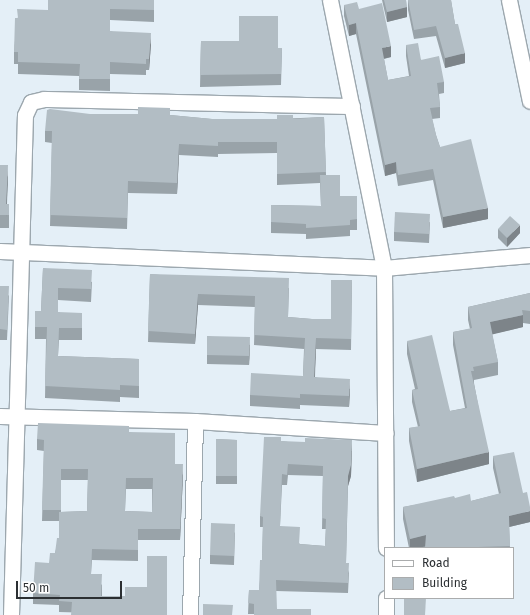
<!DOCTYPE html>
<style>
body{margin:0}
#map{position:relative;width:530px;height:615px;overflow:hidden;background:#e4eff7;font-family:"Fira Sans",sans-serif}
div>[style]{position:absolute}
[style*='--x']{left:calc(var(--x)*1px);top:calc(var(--y)*1px);width:calc(var(--w)*1px);rotate:calc(var(--a)*1deg)}
.roads{filter:drop-shadow(1px 0 #9ca7ae) drop-shadow(-1px 0 #9ca7ae) drop-shadow(0 1px #9ca7ae) drop-shadow(0 -1px #9ca7ae)}
.minor>*{height:15px;margin:-7.5px;padding:0 7.5px;transform-origin:7.5px;border-radius:7.5px;background:#fff}
.wall>*{inset:0;background:#99a3a9}
.shaded-wall>*{inset:0;background:#7d8489}
.building>*{inset:0;background:#b2bdc4}
span{translate:-50% -50%;white-space:nowrap;text-align:center;line-height:1.15;-webkit-text-stroke:4px #fff;paint-order:stroke}
.legend{position:absolute;left:384px;top:547px;width:130px;height:52px;box-sizing:border-box;background:#fff;border:1px solid #aaacad;margin:0;padding:5px 7px;list-style:none;font-size:12px;color:#2b2f32}
.legend li{display:flex;align-items:center;gap:8px;height:20px}
.legend b{width:20px;border:1px solid #aaacad}
.scale{position:absolute;left:16px;top:581px;width:106px;height:18px;box-sizing:border-box;border:2px solid #2b2f32;border-top:0;padding-left:5px;font-size:12px;line-height:14px;white-space:nowrap;color:#2b2f32;-webkit-text-stroke:3px #fff;paint-order:stroke}
</style>
<div id="map">
<div class="roads">
<div class="minor">
<i style="--x:330;--y:0;--w:273;--a:78.6"></i>
<i style="--x:384;--y:268;--w:280;--a:89.6"></i>
<i style="--x:509;--y:0;--w:103;--a:78.3"></i>
<i style="--x:0;--y:251;--w:384;--a:2.5"></i>
<i style="--x:384;--y:268;--w:147;--a:-5.1"></i>
<i style="--x:0;--y:416;--w:195;--a:1.5"></i>
<i style="--x:195;--y:421;--w:191;--a:3.6"></i>
<i style="--x:386;--y:598;--w:17;--a:90"></i>
<i style="--x:11;--y:615;--w:500;--a:-88.4"></i>
<i style="--x:25;--y:115;--w:14;--a:-65"></i>
<i style="--x:31;--y:102;--w:13;--a:-13"></i>
<i style="--x:44;--y:99;--w:308;--a:1.3"></i>
<i style="--x:190;--y:615;--w:194;--a:-88.5"></i>
</div>
</div>
<div class="wall">
<i style="clip-path:polygon(154px 0,154px 22px,110px 20px,110px 31px,151px 44px,149px 70px,146px 70px,146px 75px,110px 74px,110px 91px,79px 90px,79px 76px,18px 74px,18px 64px,14px 64px,14px 52px,17px 18px,48px 10px)"></i>
<i style="clip-path:polygon(382px 0,406px 0,407px 17px,387px 22px)"></i>
<i style="clip-path:polygon(408px 0,451px 0,455px 24px,465px 63px,445px 68px,436px 36px,414px 39px,408px 10px)"></i>
<i style="clip-path:polygon(344px 5px,359px 9px,391px 57px,384px 59px,388px 80px,409px 76px,406px 56px,406px 45px,444px 82px,444px 93px,439px 94px,440px 107px,440px 118px,432px 119px,436px 135px,440px 147px,488px 219px,443px 228px,433px 180px,398px 186px,396px 173px,385px 176px,356px 34px,349px 36px,344px 16px)"></i>
<i style="clip-path:polygon(201px 41px,239px 41px,278px 48px,282px 48px,281px 85px,200px 87px)"></i>
<i style="clip-path:polygon(90px 114px,170px 115px,212px 119px,277px 119px,324px 117px,326px 175px,340px 196px,357px 196px,357px 230px,350px 230px,350px 236px,306px 239px,306px 234px,271px 233px,271px 205px,321px 206px,320px 183px,277px 185px,277px 153px,218px 154px,218px 157px,179px 155px,177px 194px,128px 193px,127px 229px,50px 226px,52px 143px,45px 142px,45px 131px)"></i>
<i style="clip-path:polygon(0 165px,8px 177px,7px 204px,9px 204px,9px 228px,0 228px)"></i>
<i style="clip-path:polygon(430px 222px,429px 243px,394px 241px,394px 232px)"></i>
<i style="clip-path:polygon(498px 229px,520px 233px,507px 247px,498px 238px)"></i>
<i style="clip-path:polygon(43px 268px,92px 282px,91px 302px,58px 300px,58px 312px,82px 325px,82px 340px,59px 340px,58px 356px,139px 359px,139px 398px,120px 397px,120px 402px,45px 398px,46px 339px,35px 339px,35px 327px,41px 311px)"></i>
<i style="clip-path:polygon(150px 274px,289px 288px,288px 317px,312px 319px,331px 319px,352px 280px,351px 350px,316px 349px,315px 377px,350px 389px,349px 407px,300px 405px,300px 409px,250px 406px,250px 395px,303px 376px,304px 349px,254px 345px,255px 307px,198px 305px,195px 344px,148px 342px)"></i>
<i style="clip-path:polygon(0 286px,9px 296px,7px 340px,0 340px)"></i>
<i style="clip-path:polygon(530px 293px,530px 324px,523px 323px,523px 327px,492px 334px,498px 362px,498px 375px,474px 380px,474px 383px,489px 464px,417px 482px,409px 441px,409px 428px,418px 427px,412px 402px,412px 390px,415px 389px,407px 354px,407px 341px,450px 411px,465px 408px,453px 345px,453px 332px,470px 329px,468px 320px,468px 307px)"></i>
<i style="clip-path:polygon(207px 336px,250px 345px,249px 365px,207px 364px)"></i>
<i style="clip-path:polygon(evenodd,129px 432px,175px 444px,175px 464px,183px 475px,180px 540px,138px 540px,138px 561px,92px 560px,91px 574px,102px 585px,102px 596px,167px 615px,59px 612px,59px 605px,33px 604px,33px 593px,55px 553px,59px 538px,59px 521px,42px 521px,44px 451px,37px 450px,37px 439px,129px 432px,61px 480px,88px 480px,87px 511px,61px 512px,61px 480px,129px 432px,126px 489px,152px 489px,152px 512px,125px 511px,126px 489px)"></i>
<i style="clip-path:polygon(216px 439px,237px 440px,237px 484px,216px 484px)"></i>
<i style="clip-path:polygon(evenodd,281px 441px,352px 451px,351px 476px,348px 486px,346px 563px,349px 573px,348px 593px,276px 591px,254px 614px,248px 614px,249px 590px,259px 590px,262px 560px,263px 527px,260px 527px,260px 516px,281px 441px,288px 475px,323px 476px,322px 529px,326px 529px,325px 546px,300px 544px,280px 526px,282px 485px,287px 485px,288px 475px)"></i>
<i style="clip-path:polygon(493px 456px,530px 522px,509px 527px,510px 548px,425px 548px,425px 547px,419px 548px,409px 548px,403px 519px,403px 507px,455px 498px,471px 501px,499px 494px,493px 468px)"></i>
<i style="clip-path:polygon(235px 532px,234px 565px,210px 564px,210px 555px)"></i>
</div>
<div class="shaded-wall">
<i style="clip-path:polygon(407px 7px,407px 17px,387px 22px,387px 12px)"></i>
<i style="clip-path:polygon(356px 23px,356px 34px,349px 36px,349px 25px)"></i>
<i style="clip-path:polygon(151px 33px,151px 44px,149px 70px,149px 59px)"></i>
<i style="clip-path:polygon(391px 46px,391px 57px,382px 59px,382px 48px)"></i>
<i style="clip-path:polygon(465px 53px,465px 63px,445px 68px,445px 58px)"></i>
<i style="clip-path:polygon(179px 144px,179px 155px,177px 194px,177px 183px)"></i>
<i style="clip-path:polygon(396px 162px,396px 173px,385px 176px,385px 165px)"></i>
<i style="clip-path:polygon(8px 165px,8px 177px,6px 217px,6px 204px)"></i>
<i style="clip-path:polygon(488px 208px,488px 219px,443px 228px,443px 217px)"></i>
<i style="clip-path:polygon(520px 225px,520px 233px,507px 247px,507px 238px)"></i>
<i style="clip-path:polygon(198px 294px,198px 305px,195px 344px,195px 334px)"></i>
<i style="clip-path:polygon(523px 315px,523px 327px,490px 335px,490px 322px)"></i>
<i style="clip-path:polygon(250px 337px,250px 345px,249px 365px,249px 356px)"></i>
<i style="clip-path:polygon(316px 338px,316px 349px,314px 388px,314px 377px)"></i>
<i style="clip-path:polygon(350px 379px,350px 389px,349px 407px,349px 396px)"></i>
<i style="clip-path:polygon(352px 440px,351px 476px,348px 486px,348px 476px)"></i>
<i style="clip-path:polygon(489px 452px,489px 464px,417px 482px,417px 469px)"></i>
<i style="clip-path:polygon(183px 464px,183px 475px,180px 540px,180px 529px)"></i>
<i style="clip-path:polygon(530px 511px,530px 522px,509px 527px,509px 516px)"></i>
<i style="clip-path:polygon(426px 535px,426px 546px,419px 548px,410px 548px,410px 539px)"></i>
</div>
<div class="building">
<i style="clip-path:polygon(48px 0,154px 0,154px 10px,110px 9px,110px 31px,151px 33px,149px 59px,146px 59px,146px 64px,110px 62px,110px 79px,79px 79px,80px 64px,18px 62px,18px 52px,14px 52px,15px 18px,18px 18px,17px 9px,48px 10px)"></i>
<i style="clip-path:polygon(384px 0,406px 0,407px 7px,387px 12px)"></i>
<i style="clip-path:polygon(408px 0,451px 0,455px 24px,458px 24px,465px 53px,445px 58px,436px 26px,414px 30px)"></i>
<i style="clip-path:polygon(357px 2px,359px 9px,382px 3px,391px 46px,382px 48px,388px 80px,411px 76px,406px 45px,418px 43px,421px 60px,439px 56px,444px 82px,437px 83px,440px 107px,430px 108px,436px 135px,440px 147px,471px 139px,488px 208px,443px 217px,433px 169px,398px 175px,396px 162px,385px 165px,356px 23px,349px 25px,344px 5px)"></i>
<i style="clip-path:polygon(239px 16px,278px 16px,278px 48px,282px 48px,281px 74px,200px 75px,201px 41px,239px 41px)"></i>
<i style="clip-path:polygon(138px 107px,170px 108px,170px 115px,212px 119px,277px 119px,277px 115px,293px 115px,293px 119px,324px 117px,326px 172px,277px 174px,277px 142px,218px 142px,218px 146px,179px 144px,177px 183px,128px 181px,127px 218px,50px 215px,52px 131px,45px 131px,47px 110px,50px 109px,90px 114px,138px 114px)"></i>
<i style="clip-path:polygon(0 165px,8px 165px,6px 204px,9px 204px,9px 215px,0 215px)"></i>
<i style="clip-path:polygon(320px 175px,340px 175px,340px 196px,357px 196px,357px 219px,350px 220px,350px 225px,306px 228px,306px 224px,271px 222px,271px 205px,321px 206px)"></i>
<i style="clip-path:polygon(395px 212px,430px 214px,429px 234px,394px 232px)"></i>
<i style="clip-path:polygon(510px 216px,520px 225px,507px 238px,498px 229px)"></i>
<i style="clip-path:polygon(43px 268px,92px 270px,91px 289px,58px 288px,58px 312px,82px 313px,82px 328px,59px 328px,58px 356px,139px 359px,139px 386px,120px 385px,120px 390px,45px 386px,47px 327px,35px 327px,35px 311px,41px 311px)"></i>
<i style="clip-path:polygon(150px 274px,289px 278px,288px 317px,312px 319px,331px 319px,331px 280px,352px 280px,351px 339px,316px 338px,314px 377px,350px 379px,349px 396px,300px 394px,300px 398px,250px 395px,251px 373px,303px 376px,305px 338px,254px 335px,255px 296px,198px 294px,195px 334px,148px 331px)"></i>
<i style="clip-path:polygon(0 286px,9px 286px,7px 330px,0 329px)"></i>
<i style="clip-path:polygon(530px 293px,530px 311px,522px 310px,523px 315px,490px 322px,498px 362px,473px 367px,474px 371px,471px 371px,489px 452px,417px 469px,409px 428px,420px 426px,412px 390px,418px 389px,407px 341px,432px 335px,450px 411px,467px 408px,453px 332px,472px 328px,468px 307px)"></i>
<i style="clip-path:polygon(207px 336px,250px 337px,249px 356px,207px 355px)"></i>
<i style="clip-path:polygon(evenodd,38px 423px,129px 426px,129px 432px,175px 433px,175px 464px,183px 464px,180px 529px,138px 529px,138px 550px,92px 549px,91px 574px,102px 574px,101px 596px,125px 596px,125px 587px,147px 587px,147px 556px,167px 556px,167px 615px,71px 615px,72px 602px,59px 601px,60px 595px,33px 593px,35px 562px,49px 563px,50px 553px,55px 553px,57px 538px,59px 538px,59px 512px,87px 511px,88px 469px,61px 469px,61px 510px,42px 510px,44px 440px,37px 439px,38px 423px,126px 478px,153px 478px,152px 512px,125px 511px,126px 478px)"></i>
<i style="clip-path:polygon(evenodd,264px 437px,281px 437px,281px 441px,305px 442px,305px 438px,352px 440px,351px 465px,348px 476px,346px 563px,349px 563px,348px 583px,276px 580px,277px 609px,311px 609px,311px 615px,254px 615px,254px 604px,248px 603px,249px 590px,259px 590px,260px 560px,262px 560px,263px 517px,260px 516px,264px 437px,288px 464px,323px 466px,322px 518px,326px 519px,325px 546px,299px 544px,300px 527px,280px 526px,282px 474px,287px 475px,288px 464px)"></i>
<i style="clip-path:polygon(216px 439px,237px 440px,237px 476px,216px 476px)"></i>
<i style="clip-path:polygon(514px 452px,523px 493px,527px 492px,530px 507px,530px 511px,509px 516px,510px 546px,478px 547px,478px 548px,425px 548px,426px 535px,410px 539px,403px 507px,454px 496px,455px 498px,470px 494px,471px 501px,501px 493px,493px 456px)"></i>
<i style="clip-path:polygon(211px 523px,235px 524px,234px 556px,210px 555px)"></i>
<i style="clip-path:polygon(404px 598px,426px 598px,425px 615px,404px 615px)"></i>
<i style="clip-path:polygon(203px 604px,233px 605px,232px 615px,203px 615px)"></i>
</div>
<ul class="legend">
<li><b style="height:5px;background:#fff"></b>Road</li>
<li><b style="height:11px;background:#b2bdc4"></b>Building</li>
</ul>
<div class="scale">50 m</div>
</div>
